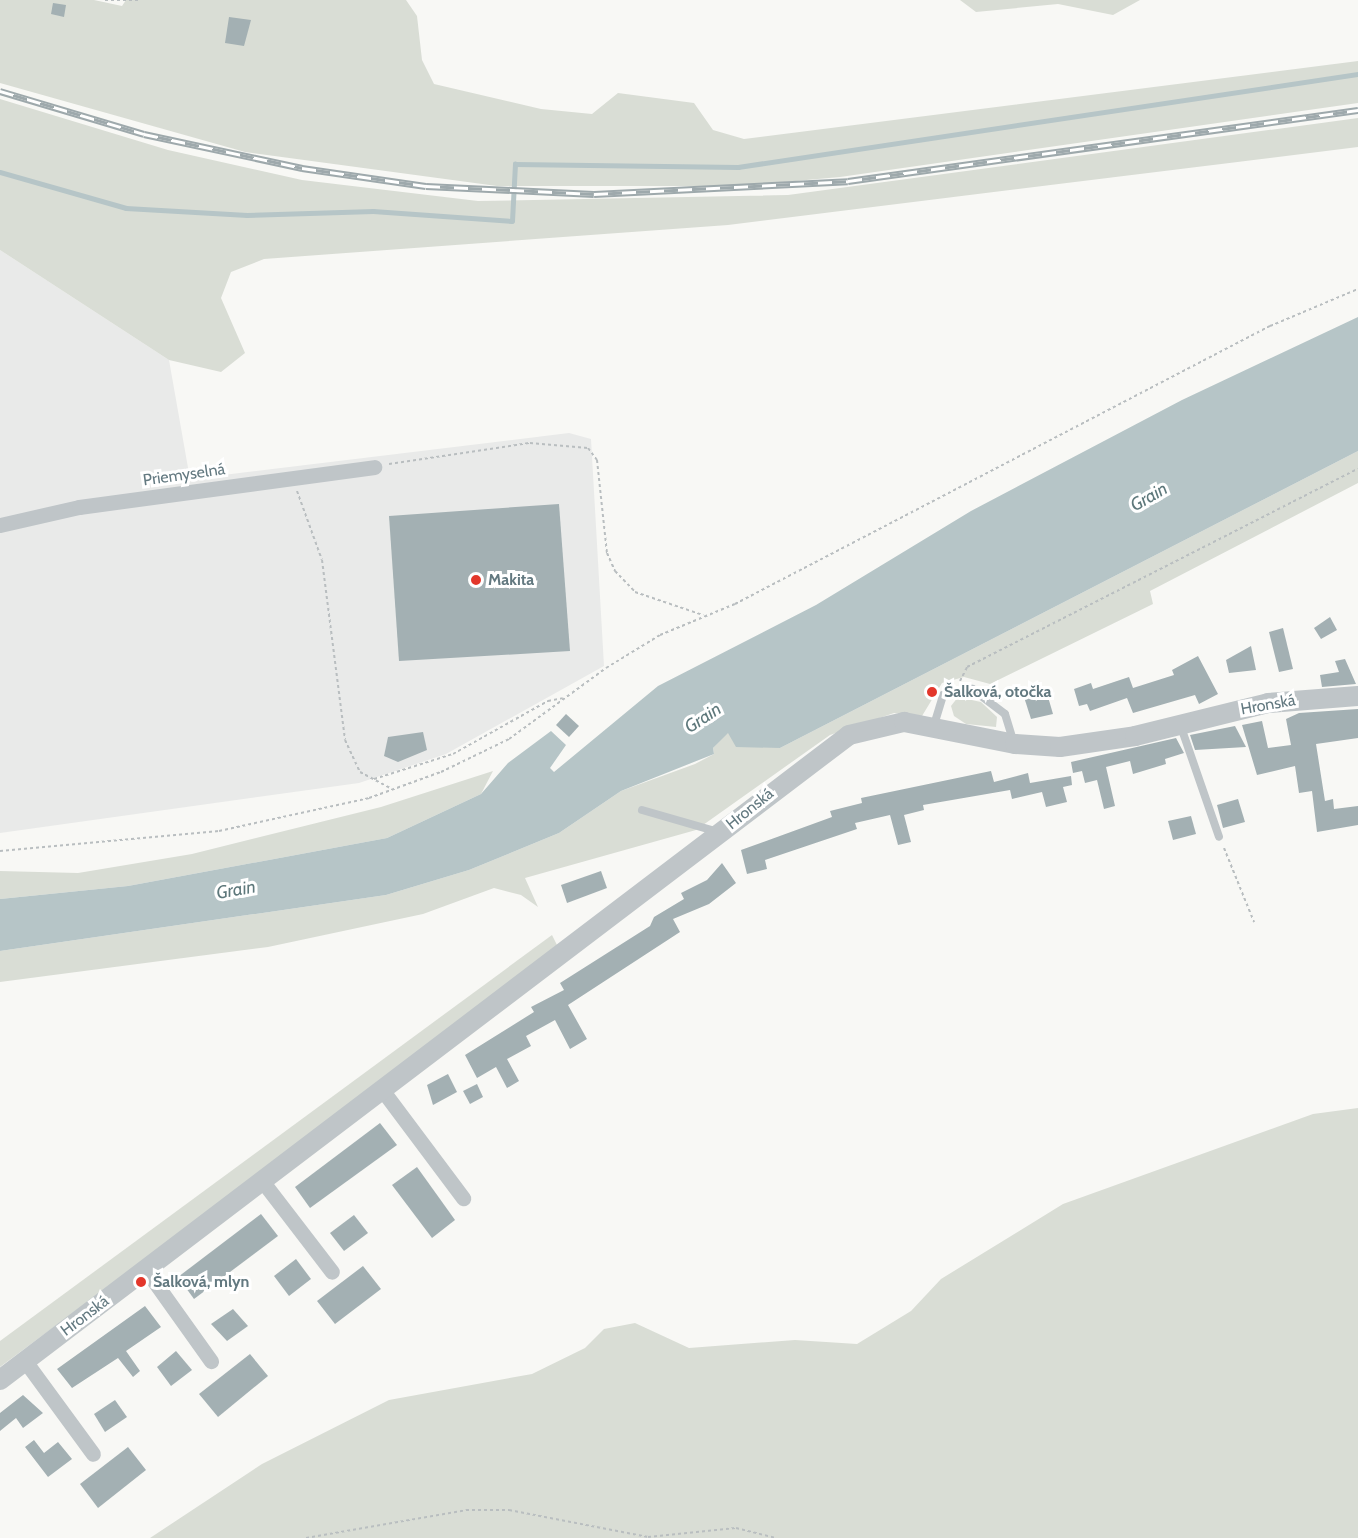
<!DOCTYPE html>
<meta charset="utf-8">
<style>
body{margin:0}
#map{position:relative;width:1358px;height:1538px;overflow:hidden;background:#f8f8f5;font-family:Cabin,sans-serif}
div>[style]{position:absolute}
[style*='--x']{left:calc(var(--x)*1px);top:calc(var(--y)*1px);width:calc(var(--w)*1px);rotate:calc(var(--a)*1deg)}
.built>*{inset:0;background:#e9eae9}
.green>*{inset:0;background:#d9ddd5}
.water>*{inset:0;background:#b6c5c7}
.stream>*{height:4.5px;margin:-2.25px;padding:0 2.25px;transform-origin:2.25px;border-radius:2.25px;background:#b6c5c7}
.building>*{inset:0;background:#a3b0b3}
.path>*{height:2px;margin-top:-1px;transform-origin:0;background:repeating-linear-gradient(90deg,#b9bec0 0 3px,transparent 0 6px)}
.service>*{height:8px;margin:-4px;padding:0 4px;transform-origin:4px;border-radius:4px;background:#bfc5c8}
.minor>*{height:15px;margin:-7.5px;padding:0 7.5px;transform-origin:7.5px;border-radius:7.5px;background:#bfc5c8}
.tertiary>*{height:20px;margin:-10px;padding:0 10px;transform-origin:10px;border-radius:10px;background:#bfc5c8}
.rail>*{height:7px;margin-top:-3.5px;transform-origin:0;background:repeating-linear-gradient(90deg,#fff 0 14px,#9ea9ac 0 28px);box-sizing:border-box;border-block:2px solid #9ea9ac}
.dots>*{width:16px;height:16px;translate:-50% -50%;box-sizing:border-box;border:3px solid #fff;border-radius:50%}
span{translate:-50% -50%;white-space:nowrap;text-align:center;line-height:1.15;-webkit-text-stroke:6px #fff;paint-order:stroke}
.street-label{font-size:16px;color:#637980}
.poi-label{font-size:16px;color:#637980;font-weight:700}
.left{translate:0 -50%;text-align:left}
.water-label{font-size:18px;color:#5e787b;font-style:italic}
</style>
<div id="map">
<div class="built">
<i style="clip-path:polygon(0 250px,169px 360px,190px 479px,569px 433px,591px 439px,604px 666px,446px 754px,359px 783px,0 833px)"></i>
</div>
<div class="green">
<i style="clip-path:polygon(0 0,94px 0,122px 6px,126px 0,406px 0,417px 16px,422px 60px,434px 84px,541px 109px,592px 114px,618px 93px,694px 103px,713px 130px,744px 139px,1358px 61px,1358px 103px,840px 177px,741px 186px,497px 186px,245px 152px,0 83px)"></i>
<i style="clip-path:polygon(960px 0,1140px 0,1113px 15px,1058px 4px,976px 12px)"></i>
<i style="clip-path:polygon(0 99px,168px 150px,302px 180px,478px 201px,788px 195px,1358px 118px,1358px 147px,728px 225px,264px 259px,231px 272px,221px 298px,245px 353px,221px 372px,169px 360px,0 250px)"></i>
<i style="clip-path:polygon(1358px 451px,1358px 483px,1150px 591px,1153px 604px,990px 684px,964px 677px,942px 683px,922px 716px,894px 713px,830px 735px,696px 830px,525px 878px,538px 907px,521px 895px,494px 888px,423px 914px,268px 947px,0 982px,0 951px,386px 895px,469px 870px,559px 833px,621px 791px,695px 764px,714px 754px,713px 748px,728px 732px,780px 748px)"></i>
<i style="clip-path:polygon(958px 697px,981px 702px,997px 717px,996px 727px,966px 724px,954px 716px,951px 706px)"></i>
<i style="clip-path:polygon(493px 771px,481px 794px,387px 838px,128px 886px,0 899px,0 871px,78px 873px,192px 854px,381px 807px)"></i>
<i style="clip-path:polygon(552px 935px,557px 945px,386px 1080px,0 1367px,0 1341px)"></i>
<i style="clip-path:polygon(1358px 1108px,1358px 1538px,150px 1538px,262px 1464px,389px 1400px,532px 1374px,585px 1348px,604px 1329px,635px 1323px,689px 1348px,795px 1340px,857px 1344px,911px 1311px,941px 1279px,1063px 1204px,1313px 1114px)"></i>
</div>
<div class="water">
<i style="clip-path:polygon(1358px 317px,1358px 451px,780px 748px,736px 747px,728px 733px,713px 748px,714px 754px,621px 791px,559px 833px,469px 870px,386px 895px,0 951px,0 899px,128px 886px,387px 838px,481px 794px,508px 763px,551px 731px,566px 745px,550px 768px,554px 772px,658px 686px,816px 605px,971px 511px,1182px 400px)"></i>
</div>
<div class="stream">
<i style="--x:0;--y:172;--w:131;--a:15.9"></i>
<i style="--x:126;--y:208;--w:121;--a:3.3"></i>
<i style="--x:247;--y:215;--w:126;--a:-1.8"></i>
<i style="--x:373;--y:211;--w:139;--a:4.1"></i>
<i style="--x:512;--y:221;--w:57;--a:-87"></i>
<i style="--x:515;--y:164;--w:223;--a:0.8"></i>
<i style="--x:738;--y:167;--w:627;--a:-8.53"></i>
</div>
<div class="building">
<i style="clip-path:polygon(53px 3px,66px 5px,64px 17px,51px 14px)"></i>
<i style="clip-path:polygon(229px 17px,251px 20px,244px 46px,225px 43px)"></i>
<i style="clip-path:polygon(559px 504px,570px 651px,399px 661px,389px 516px)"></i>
<i style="clip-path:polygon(1330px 617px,1337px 630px,1321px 639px,1314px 628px)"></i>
<i style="clip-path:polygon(1283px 628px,1293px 669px,1279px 672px,1269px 632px)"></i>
<i style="clip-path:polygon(1251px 646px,1256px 670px,1229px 673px,1226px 660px)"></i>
<i style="clip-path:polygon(1198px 656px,1218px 694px,1199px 704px,1195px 695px,1133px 713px,1127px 698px,1090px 711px,1087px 704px,1079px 706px,1074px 689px,1091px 683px,1093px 689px,1129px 677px,1133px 688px,1174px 675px,1172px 670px)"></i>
<i style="clip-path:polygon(1345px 659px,1356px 684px,1322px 687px,1320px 675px,1339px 672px,1335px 661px)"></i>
<i style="clip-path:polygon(1046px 690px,1053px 714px,1031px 719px,1024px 697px)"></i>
<i style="clip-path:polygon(1358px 709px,1358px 738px,1316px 744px,1325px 801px,1333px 799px,1334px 809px,1358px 806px,1358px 825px,1317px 832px,1312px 791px,1299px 793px,1295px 766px,1257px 775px,1242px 725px,1262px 721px,1268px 748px,1291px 745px,1286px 719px,1299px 713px)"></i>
<i style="clip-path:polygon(566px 714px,579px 726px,569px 737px,556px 725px)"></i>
<i style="clip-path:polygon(1235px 726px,1246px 747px,1195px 750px,1190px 735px)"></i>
<i style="clip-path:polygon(423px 732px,427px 750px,398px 762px,384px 756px,388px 737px)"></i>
<i style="clip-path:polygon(1176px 738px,1184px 753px,1165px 759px,1166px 764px,1133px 774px,1130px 761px,1106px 767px,1115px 806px,1104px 809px,1097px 780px,1085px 783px,1082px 771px,1073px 773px,1071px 762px)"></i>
<i style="clip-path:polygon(991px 771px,994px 782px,1028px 773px,1030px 783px,1071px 776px,1072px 785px,1063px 787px,1067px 802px,1046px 807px,1042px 792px,1012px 799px,1010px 790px,923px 805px,924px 810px,904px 815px,911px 842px,898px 845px,890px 815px,855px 823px,857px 829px,765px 860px,767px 869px,747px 874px,741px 850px,832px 817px,830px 811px,862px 803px,861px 798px)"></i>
<i style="clip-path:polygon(1238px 799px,1245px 822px,1223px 828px,1217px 805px)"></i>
<i style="clip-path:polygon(1191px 816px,1196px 834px,1173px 840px,1168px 821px)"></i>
<i style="clip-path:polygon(722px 863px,736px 883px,709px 904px,673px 919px,680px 932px,568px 1005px,587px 1039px,570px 1049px,555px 1020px,526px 1036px,531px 1046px,507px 1059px,519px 1081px,507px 1088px,496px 1067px,477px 1078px,465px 1055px,534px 1012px,531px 1007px,564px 990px,560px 983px,650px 926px,654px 917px,684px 899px,681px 893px,707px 880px)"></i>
<i style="clip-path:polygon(601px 871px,607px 888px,567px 903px,561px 885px)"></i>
<i style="clip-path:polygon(448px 1074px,457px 1092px,433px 1105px,427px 1085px)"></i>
<i style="clip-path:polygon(477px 1084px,483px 1097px,470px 1104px,463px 1091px)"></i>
<i style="clip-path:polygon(380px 1123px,397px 1145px,310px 1208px,295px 1187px)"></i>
<i style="clip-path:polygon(417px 1167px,455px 1220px,432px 1238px,392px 1185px)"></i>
<i style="clip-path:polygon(261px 1214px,278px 1236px,194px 1299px,178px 1277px)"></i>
<i style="clip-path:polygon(354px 1215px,368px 1233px,344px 1251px,330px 1233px)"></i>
<i style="clip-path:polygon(296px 1259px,311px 1279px,289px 1296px,274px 1276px)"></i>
<i style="clip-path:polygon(363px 1266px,381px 1289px,335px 1324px,317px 1301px)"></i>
<i style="clip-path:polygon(145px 1306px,161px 1327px,126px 1351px,140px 1371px,133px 1377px,118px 1358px,72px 1388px,57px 1369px)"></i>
<i style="clip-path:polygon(233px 1309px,248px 1326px,227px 1341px,211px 1324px)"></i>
<i style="clip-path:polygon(176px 1351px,192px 1370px,171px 1386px,157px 1367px)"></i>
<i style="clip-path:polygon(250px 1354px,268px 1376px,218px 1417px,199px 1394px)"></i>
<i style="clip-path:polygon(23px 1395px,43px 1413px,23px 1428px,16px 1418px,0 1431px,0 1413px)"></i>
<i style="clip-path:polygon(115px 1400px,127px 1417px,105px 1432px,94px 1414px)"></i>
<i style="clip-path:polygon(34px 1440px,44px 1453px,58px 1442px,72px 1459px,48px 1477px,25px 1447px)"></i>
<i style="clip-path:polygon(128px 1447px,146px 1470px,98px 1508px,80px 1484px)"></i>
</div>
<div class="path">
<i style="--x:105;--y:0;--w:34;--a:0"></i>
<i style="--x:389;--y:464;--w:143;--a:-8.5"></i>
<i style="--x:530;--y:443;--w:58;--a:4.9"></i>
<i style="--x:588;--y:448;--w:15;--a:53"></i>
<i style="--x:597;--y:460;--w:94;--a:83.9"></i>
<i style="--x:607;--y:553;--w:20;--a:66"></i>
<i style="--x:615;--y:571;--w:29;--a:46"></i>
<i style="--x:635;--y:592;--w:72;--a:18.7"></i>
<i style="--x:297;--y:491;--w:73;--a:70.1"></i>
<i style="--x:322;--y:560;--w:181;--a:82.7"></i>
<i style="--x:345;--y:740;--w:35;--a:65"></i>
<i style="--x:360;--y:772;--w:36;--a:28"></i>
<i style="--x:960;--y:681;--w:16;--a:-63"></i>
<i style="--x:967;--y:667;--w:438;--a:-26.9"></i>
<i style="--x:374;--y:779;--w:83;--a:-17.6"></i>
<i style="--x:453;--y:754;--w:109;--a:-29.2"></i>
<i style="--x:548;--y:701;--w:15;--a:-11"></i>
<i style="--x:1224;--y:848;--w:80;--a:67.9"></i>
<i style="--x:0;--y:851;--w:220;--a:-5.2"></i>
<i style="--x:219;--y:831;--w:154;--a:-12.4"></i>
<i style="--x:369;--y:798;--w:77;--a:-19.9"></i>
<i style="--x:441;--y:772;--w:76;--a:-25.9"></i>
<i style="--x:509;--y:739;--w:120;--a:-36.2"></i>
<i style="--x:606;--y:668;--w:63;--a:-31.4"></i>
<i style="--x:660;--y:635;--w:81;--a:-22.5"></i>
<i style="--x:735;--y:604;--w:603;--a:-27.46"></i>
<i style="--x:1270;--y:326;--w:95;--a:-22.8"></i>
<i style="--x:306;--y:1538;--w:162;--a:-9.9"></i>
<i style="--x:466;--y:1510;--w:43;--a:0"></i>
<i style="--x:509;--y:1510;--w:142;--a:11"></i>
<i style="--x:648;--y:1537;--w:88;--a:-5.8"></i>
<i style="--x:736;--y:1528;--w:41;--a:14"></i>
</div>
<div class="service">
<i style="--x:934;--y:725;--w:31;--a:-73"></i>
<i style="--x:943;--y:695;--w:30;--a:-12"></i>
<i style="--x:972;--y:689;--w:41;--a:37.1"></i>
<i style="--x:1005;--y:714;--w:31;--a:73"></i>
<i style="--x:1181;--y:727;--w:116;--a:70.9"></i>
<i style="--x:642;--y:810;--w:79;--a:16.1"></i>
</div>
<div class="minor">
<i style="--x:0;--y:525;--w:81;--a:-12.8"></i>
<i style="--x:79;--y:507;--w:298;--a:-7.7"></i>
<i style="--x:383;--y:1091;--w:134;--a:53.2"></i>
<i style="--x:263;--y:1182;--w:113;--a:52.5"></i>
<i style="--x:146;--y:1270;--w:112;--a:54.5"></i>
<i style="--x:25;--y:1361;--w:115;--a:53.8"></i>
</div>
<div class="tertiary">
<i style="--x:0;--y:1380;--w:1066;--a:-37.22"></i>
<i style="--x:849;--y:735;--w:57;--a:-13.3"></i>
<i style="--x:904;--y:722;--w:113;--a:11.2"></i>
<i style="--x:1015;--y:744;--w:45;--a:3.8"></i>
<i style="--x:1060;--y:747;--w:76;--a:-8.3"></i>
<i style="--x:1135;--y:736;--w:137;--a:-13.9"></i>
<i style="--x:1268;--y:703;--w:90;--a:-4.4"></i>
</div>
<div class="rail">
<i style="--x:0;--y:91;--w:150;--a:16.6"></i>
<i style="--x:144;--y:134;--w:162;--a:12.1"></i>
<i style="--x:302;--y:168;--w:125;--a:8.3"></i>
<i style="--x:426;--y:186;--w:168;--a:2.7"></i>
<i style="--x:594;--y:194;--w:254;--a:-2.9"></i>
<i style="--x:848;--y:181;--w:515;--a:-7.93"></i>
</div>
<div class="dots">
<i style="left:476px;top:580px;background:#e3372b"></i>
<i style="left:932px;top:692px;background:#e3372b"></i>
<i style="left:141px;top:1282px;background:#e3372b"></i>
</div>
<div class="street-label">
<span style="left:184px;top:475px;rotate:-8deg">Priemyselná</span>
<span style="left:1268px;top:705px;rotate:-10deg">Hronská</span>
<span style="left:750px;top:809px;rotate:-39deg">Hronská</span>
<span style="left:85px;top:1316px;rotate:-37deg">Hronská</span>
</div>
<div class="poi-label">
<span class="left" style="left:488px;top:580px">Makita</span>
<span class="left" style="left:944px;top:692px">Šalková, otočka</span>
<span class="left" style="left:153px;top:1282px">Šalková, mlyn</span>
</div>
<div class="water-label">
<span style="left:1149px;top:497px;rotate:-30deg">Grain</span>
<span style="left:703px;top:718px;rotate:-33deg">Grain</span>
<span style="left:236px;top:890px;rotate:-10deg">Grain</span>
</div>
</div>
